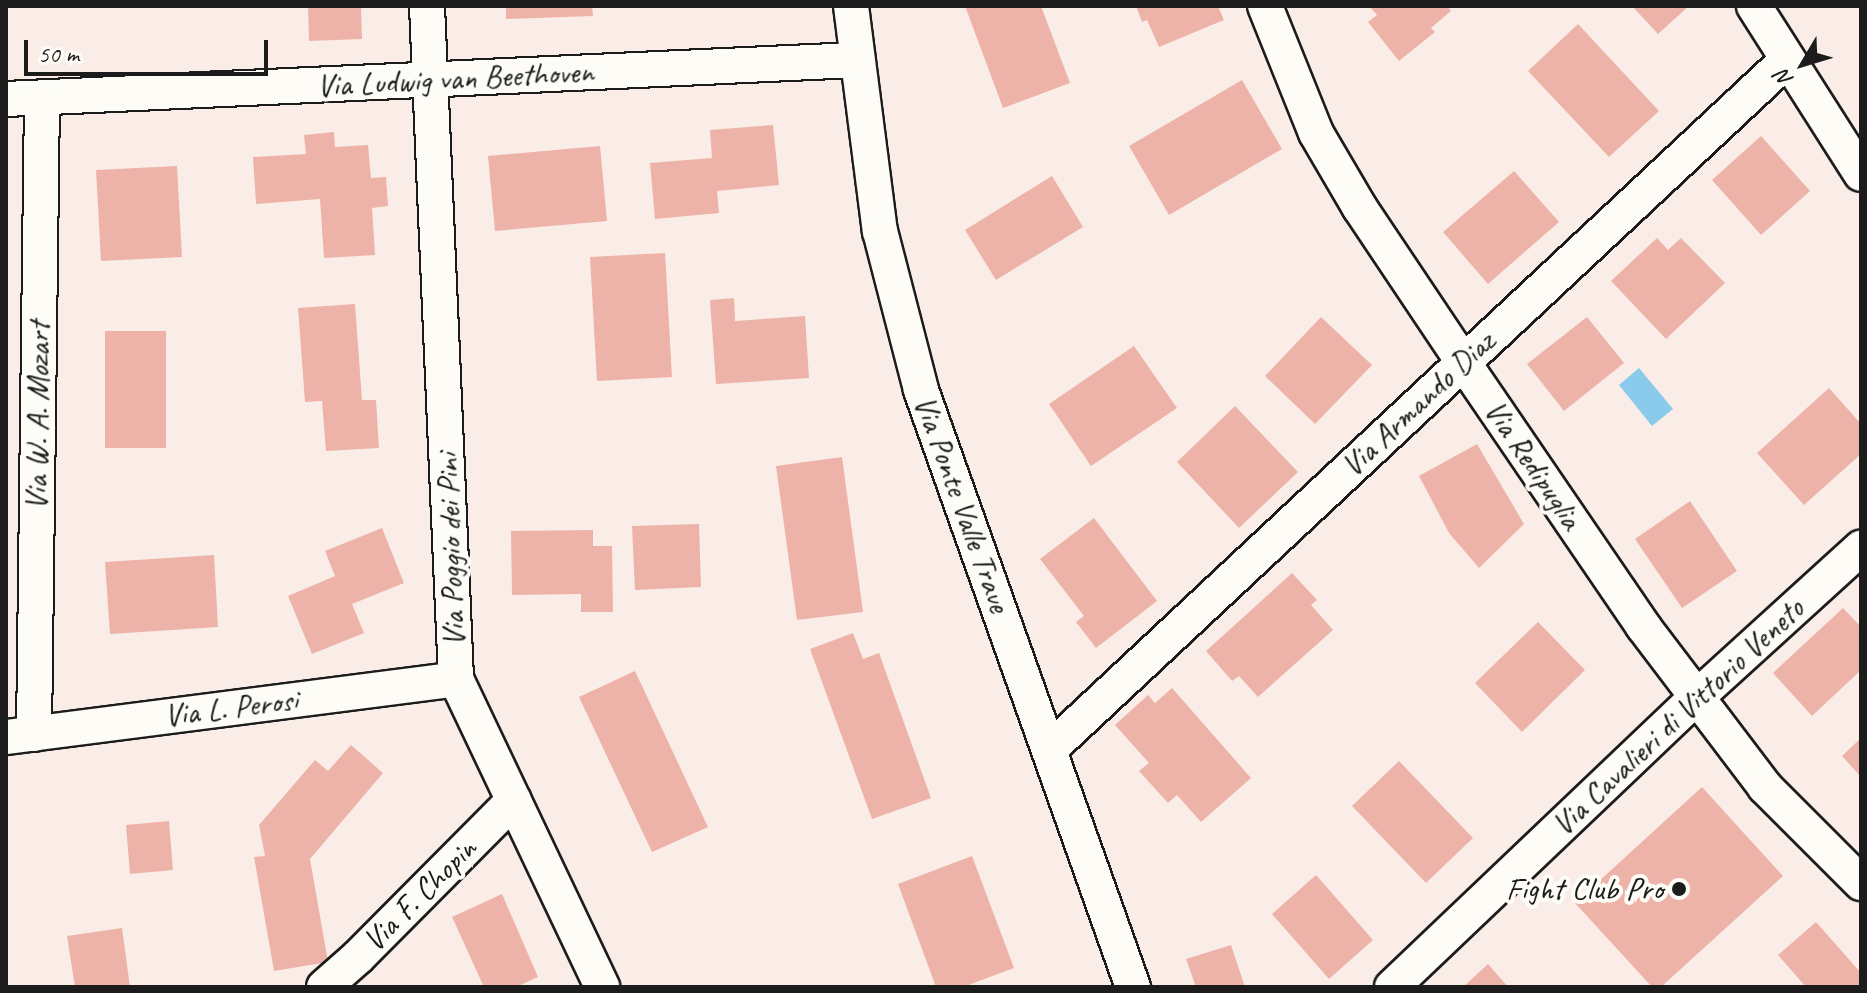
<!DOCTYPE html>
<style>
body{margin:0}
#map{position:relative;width:1867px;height:993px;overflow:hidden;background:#faede7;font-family:Caveat,sans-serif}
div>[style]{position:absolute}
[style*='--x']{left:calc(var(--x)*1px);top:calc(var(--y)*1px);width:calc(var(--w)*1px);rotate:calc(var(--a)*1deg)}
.water>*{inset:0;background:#8acbeb}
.building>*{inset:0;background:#edb3a8}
.roads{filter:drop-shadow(2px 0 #1c1c1c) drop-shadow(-2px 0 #1c1c1c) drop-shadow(0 2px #1c1c1c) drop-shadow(0 -2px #1c1c1c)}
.street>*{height:34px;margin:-17px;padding:0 17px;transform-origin:17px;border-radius:17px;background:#fdfcf7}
.dots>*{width:22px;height:22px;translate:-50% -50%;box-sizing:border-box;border:4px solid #fdfcf7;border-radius:50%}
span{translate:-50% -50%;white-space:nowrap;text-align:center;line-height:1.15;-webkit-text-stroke:8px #fdfcf7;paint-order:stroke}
.street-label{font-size:32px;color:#1c1c1c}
.poi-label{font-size:32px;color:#1c1c1c}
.right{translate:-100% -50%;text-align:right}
.frame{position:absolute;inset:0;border:8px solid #1c1c1c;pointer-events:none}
.north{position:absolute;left:1763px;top:24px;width:80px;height:80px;-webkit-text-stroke:6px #fdfcf7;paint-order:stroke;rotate:232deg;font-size:22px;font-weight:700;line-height:32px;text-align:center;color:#1c1c1c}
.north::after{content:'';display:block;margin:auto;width:28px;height:36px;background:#1c1c1c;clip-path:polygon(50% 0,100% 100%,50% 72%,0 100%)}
.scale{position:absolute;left:24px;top:40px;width:244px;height:36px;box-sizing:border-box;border:4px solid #1c1c1c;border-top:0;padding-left:10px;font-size:24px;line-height:28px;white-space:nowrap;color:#1c1c1c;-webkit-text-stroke:6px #fdfcf7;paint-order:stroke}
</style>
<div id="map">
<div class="water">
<i style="clip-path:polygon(1639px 368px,1673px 409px,1652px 426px,1619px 385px)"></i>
</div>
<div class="building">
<i style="clip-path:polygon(308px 6px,361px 6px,362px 39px,309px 41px)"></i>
<i style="clip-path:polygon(506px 6px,592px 6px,593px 16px,506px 19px)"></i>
<i style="clip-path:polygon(965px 6px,1041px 6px,1070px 83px,1003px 108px)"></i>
<i style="clip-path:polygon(1136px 6px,1218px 6px,1224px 20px,1159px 47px,1147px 20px,1142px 22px)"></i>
<i style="clip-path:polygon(1369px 6px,1447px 6px,1451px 11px,1431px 28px,1435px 32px,1399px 61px,1368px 22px,1377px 15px)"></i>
<i style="clip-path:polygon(1632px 6px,1689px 6px,1658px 34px)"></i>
<i style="clip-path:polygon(1578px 24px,1659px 111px,1609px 157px,1528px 71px)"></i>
<i style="clip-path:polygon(1242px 80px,1282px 149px,1169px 215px,1129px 146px)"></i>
<i style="clip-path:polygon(773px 125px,779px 185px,717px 191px,719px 213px,655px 219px,650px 163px,712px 158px,710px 130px)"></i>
<i style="clip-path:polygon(334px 132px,335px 147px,368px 145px,371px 178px,386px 177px,388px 206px,372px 208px,375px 255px,324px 258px,320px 199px,256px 204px,253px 157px,306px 154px,304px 135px)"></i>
<i style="clip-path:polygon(1761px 136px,1810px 191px,1761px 235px,1712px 180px)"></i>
<i style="clip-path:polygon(600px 146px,607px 221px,495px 231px,488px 156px)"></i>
<i style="clip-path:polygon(177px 166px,182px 257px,101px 261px,96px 170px)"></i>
<i style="clip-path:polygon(1514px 171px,1559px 222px,1488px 284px,1443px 232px)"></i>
<i style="clip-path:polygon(1052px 176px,1083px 227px,996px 280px,965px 230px)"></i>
<i style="clip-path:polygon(1657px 238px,1668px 250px,1681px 238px,1725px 283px,1666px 339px,1611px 281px)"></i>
<i style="clip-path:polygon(665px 253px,672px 377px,597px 381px,590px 257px)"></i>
<i style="clip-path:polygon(734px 298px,735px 321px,805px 316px,809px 378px,716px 384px,710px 300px)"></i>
<i style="clip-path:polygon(355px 304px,362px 400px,376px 400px,379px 448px,326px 451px,322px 401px,305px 402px,298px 308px)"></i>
<i style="clip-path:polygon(1321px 317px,1372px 365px,1315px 424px,1265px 376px)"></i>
<i style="clip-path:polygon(1587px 317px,1624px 363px,1564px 411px,1527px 364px)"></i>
<i style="clip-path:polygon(105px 331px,166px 331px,166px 448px,105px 448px)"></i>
<i style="clip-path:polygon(1134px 346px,1177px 408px,1091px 466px,1049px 404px)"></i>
<i style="clip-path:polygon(1829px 388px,1861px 424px,1861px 454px,1804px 505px,1757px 453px)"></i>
<i style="clip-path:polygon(1235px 406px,1298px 472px,1239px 528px,1177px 462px)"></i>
<i style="clip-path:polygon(1477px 444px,1524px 524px,1479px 568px,1449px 533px,1419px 476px)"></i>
<i style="clip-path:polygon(842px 457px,863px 612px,797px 620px,776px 466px)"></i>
<i style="clip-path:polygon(1690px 501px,1737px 571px,1682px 608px,1635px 539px)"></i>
<i style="clip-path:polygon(1094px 518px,1157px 601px,1096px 648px,1076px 622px,1084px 616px,1040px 559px)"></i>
<i style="clip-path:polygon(699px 524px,701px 587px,635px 590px,632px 526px)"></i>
<i style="clip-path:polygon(382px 528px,404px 583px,352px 604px,364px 633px,312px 654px,288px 596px,335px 576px,325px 551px)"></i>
<i style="clip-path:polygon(593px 530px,593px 546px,612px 546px,613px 612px,581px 612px,581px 594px,512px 595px,511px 531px)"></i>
<i style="clip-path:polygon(214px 555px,218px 627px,110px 634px,105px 562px)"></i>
<i style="clip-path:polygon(1292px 573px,1317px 600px,1311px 605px,1333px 630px,1258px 697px,1239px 676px,1232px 681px,1206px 651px)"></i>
<i style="clip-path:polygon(1843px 608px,1861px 627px,1861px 670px,1812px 716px,1773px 673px)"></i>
<i style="clip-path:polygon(1538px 622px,1585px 670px,1522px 732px,1475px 683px)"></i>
<i style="clip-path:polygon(853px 633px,863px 659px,879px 653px,931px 798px,872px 819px,810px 649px)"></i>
<i style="clip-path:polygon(635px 671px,708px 827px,652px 852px,579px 697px)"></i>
<i style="clip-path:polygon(1172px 688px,1251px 778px,1201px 822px,1177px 795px,1168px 803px,1139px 771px,1149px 763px,1115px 725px,1148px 695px,1155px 703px)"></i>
<i style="clip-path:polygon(1861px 738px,1861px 777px,1842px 756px)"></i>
<i style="clip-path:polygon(351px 745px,383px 773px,310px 859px,328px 962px,274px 971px,254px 857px,265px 856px,259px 825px,315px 760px,328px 771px)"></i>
<i style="clip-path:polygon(1399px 761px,1473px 838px,1426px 883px,1352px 806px)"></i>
<i style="clip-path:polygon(1702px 787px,1783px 876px,1661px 987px,1652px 987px,1575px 903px)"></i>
<i style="clip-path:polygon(169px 821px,173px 870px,130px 874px,126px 825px)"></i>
<i style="clip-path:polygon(972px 856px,1014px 968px,963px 987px,936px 987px,898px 884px)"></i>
<i style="clip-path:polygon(1316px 875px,1373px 940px,1329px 979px,1272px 914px)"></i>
<i style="clip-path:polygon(502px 894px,538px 977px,516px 987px,484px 987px,452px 917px)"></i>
<i style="clip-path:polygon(1816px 922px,1861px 973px,1861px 987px,1806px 987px,1778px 955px)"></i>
<i style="clip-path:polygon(122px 928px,130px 987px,75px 987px,67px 936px)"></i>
<i style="clip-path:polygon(1231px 945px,1245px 987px,1196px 987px,1186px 959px)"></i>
<i style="clip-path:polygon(1488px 964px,1508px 987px,1463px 987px)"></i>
</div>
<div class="roads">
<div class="street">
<i style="--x:427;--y:6;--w:674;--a:87.53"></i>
<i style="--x:456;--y:679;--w:341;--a:64.6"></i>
<i style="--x:851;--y:6;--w:227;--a:82.7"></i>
<i style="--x:880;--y:231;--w:164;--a:75.5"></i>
<i style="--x:921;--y:390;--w:634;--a:70.45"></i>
<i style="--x:1265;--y:6;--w:137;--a:68.1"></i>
<i style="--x:1316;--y:133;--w:87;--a:59.6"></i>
<i style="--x:1360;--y:208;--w:185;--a:56.2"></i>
<i style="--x:1463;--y:362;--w:320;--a:55.7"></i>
<i style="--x:1643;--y:626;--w:202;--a:52.8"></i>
<i style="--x:1765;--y:787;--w:136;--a:45"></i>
<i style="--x:1754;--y:6;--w:199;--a:57.5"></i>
<i style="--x:6;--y:99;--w:851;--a:-2.63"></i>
<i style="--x:34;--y:734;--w:636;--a:-89.28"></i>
<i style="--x:6;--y:737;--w:454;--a:-7.3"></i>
<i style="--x:1050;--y:749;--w:1009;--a:-43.07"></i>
<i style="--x:324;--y:987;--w:45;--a:-41.4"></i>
<i style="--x:358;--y:957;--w:221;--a:-45.2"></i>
<i style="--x:1392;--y:987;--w:421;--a:-43.6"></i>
<i style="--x:1697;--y:697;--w:222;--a:-42.3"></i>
</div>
</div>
<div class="dots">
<i style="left:1679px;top:889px;background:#1c1c1c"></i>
</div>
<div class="street-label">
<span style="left:455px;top:79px;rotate:-3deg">Via Ludwig van Beethoven</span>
<span style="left:1418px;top:404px;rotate:-43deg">Via Armando Diaz</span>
<span style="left:38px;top:416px;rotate:-89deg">Via W. A. Mozart</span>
<span style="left:1533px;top:465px;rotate:56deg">Via Redipuglia</span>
<span style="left:962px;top:504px;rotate:70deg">Via Ponte Valle Trave</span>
<span style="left:451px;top:550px;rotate:-92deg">Via Poggio dei Pini</span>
<span style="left:231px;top:708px;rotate:-7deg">Via L. Perosi</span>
<span style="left:1678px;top:717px;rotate:-43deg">Via Cavalieri di Vittorio Veneto</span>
<span style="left:420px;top:895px;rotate:-45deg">Via F. Chopin</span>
</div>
<div class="poi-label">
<span class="right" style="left:1663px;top:889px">Fight Club Pro</span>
</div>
<div class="frame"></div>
<div class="north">N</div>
<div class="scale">50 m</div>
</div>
